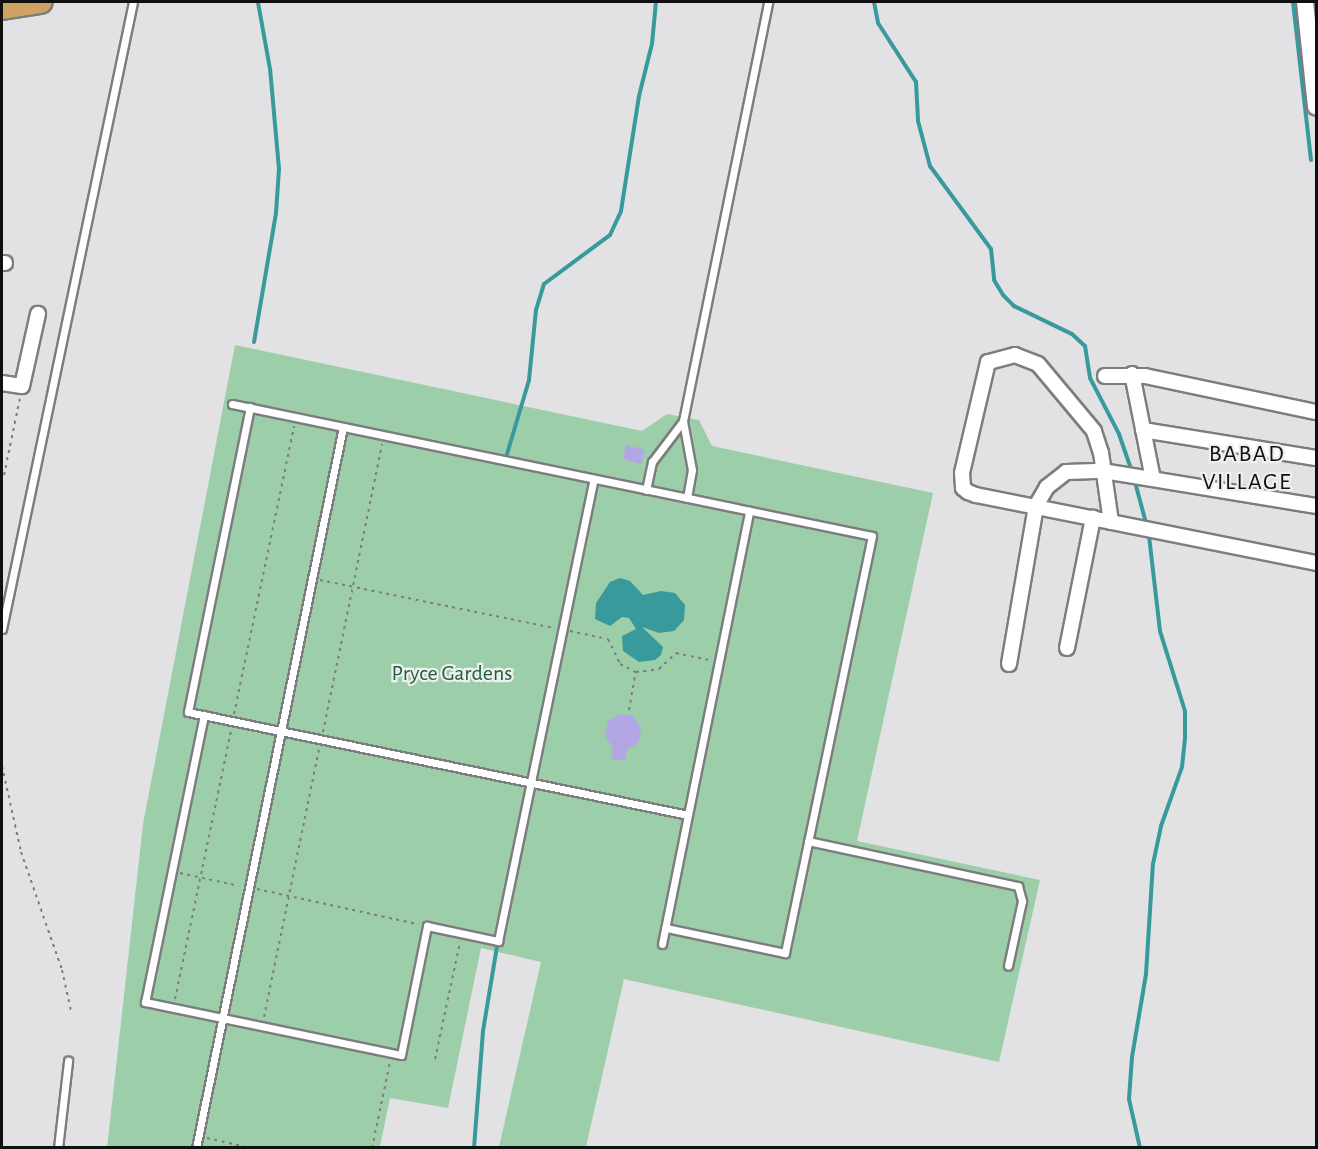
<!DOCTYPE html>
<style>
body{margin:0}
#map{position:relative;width:1318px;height:1149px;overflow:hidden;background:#e2e2e4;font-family:"Alegreya Sans",sans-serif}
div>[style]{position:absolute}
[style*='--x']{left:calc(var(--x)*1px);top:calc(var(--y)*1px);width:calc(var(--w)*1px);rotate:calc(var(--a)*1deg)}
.green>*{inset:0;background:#9ccea9}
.water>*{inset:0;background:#389a9d}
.stream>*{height:4px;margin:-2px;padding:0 2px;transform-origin:2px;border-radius:2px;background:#389a9d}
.building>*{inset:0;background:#b2a6e4}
.path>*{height:2px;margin-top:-1px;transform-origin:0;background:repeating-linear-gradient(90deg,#7d7d7e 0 3px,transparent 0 7.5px)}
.roads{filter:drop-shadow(2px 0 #7d7d7f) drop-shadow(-2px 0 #7d7d7f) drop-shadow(0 2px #7d7d7f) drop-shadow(0 -2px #7d7d7f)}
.service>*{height:7px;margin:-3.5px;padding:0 3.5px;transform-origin:3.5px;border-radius:3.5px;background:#fff}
.minor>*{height:14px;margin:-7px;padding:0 7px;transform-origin:7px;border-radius:7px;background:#fff}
.tertiary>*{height:16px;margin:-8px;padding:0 8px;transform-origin:8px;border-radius:8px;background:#fff}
.trunk>*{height:22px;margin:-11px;padding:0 11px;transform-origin:11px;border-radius:11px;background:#d0a364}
span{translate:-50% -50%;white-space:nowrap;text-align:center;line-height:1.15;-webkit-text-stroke:4.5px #efeff1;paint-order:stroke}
.park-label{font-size:22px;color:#1e6138}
.neighbourhood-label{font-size:24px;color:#101010;letter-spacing:1.5px}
.frame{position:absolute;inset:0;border:3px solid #101010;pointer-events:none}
</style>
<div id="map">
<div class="green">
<i style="clip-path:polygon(235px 345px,642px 431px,667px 414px,699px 420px,712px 446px,933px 493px,857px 841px,1040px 880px,999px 1062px,624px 979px,586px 1147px,499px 1147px,541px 962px,481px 948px,448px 1108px,390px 1098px,380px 1147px,107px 1148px,143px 824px)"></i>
</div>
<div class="water">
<i style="clip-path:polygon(620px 578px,630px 581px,643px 595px,661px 591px,675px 593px,685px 605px,684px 620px,674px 631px,659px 633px,642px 627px,663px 647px,661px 655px,655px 660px,639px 662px,623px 651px,622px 636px,636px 629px,629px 618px,622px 617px,610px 626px,595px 619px,596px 603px,610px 582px)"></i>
</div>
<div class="stream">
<i style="--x:874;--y:2;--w:21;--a:79"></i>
<i style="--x:878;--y:23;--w:70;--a:57.2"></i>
<i style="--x:916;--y:82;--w:39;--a:87"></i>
<i style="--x:918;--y:121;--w:47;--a:75.1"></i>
<i style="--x:930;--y:166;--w:103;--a:53.7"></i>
<i style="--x:991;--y:249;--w:31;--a:84"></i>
<i style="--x:994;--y:280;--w:17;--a:59"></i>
<i style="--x:1003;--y:295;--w:16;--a:45"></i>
<i style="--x:1014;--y:306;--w:64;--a:25.8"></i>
<i style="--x:1072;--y:334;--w:18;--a:43"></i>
<i style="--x:1085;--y:346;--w:32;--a:81"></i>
<i style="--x:1090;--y:378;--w:63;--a:62.6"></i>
<i style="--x:1119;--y:434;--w:36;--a:71"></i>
<i style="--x:1293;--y:2;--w:159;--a:83.5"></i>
<i style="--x:254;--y:342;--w:131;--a:-80.3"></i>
<i style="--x:276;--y:213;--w:44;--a:-86.1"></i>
<i style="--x:279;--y:169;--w:100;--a:-95.1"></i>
<i style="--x:270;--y:69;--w:68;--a:-100.2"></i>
<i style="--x:507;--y:454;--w:77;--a:-73.4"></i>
<i style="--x:529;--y:380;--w:70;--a:-84.3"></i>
<i style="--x:536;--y:310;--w:27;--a:-73"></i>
<i style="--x:544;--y:284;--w:82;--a:-36.6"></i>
<i style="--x:610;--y:235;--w:26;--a:-65"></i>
<i style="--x:621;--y:211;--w:116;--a:-81.1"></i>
<i style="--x:639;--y:96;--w:54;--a:-76"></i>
<i style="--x:652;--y:44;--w:42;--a:-84.6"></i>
<i style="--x:1135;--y:482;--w:42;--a:75"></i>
<i style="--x:474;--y:1148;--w:117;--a:-85.6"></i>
<i style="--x:483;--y:1031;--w:86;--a:-80.6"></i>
<i style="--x:1140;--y:1148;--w:50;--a:-102.7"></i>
<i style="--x:1129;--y:1099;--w:42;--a:-85.9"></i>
<i style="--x:1132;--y:1057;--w:84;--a:-80.4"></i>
<i style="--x:1146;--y:974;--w:110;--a:-86.4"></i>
<i style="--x:1153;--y:864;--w:39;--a:-78"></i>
<i style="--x:1161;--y:826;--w:63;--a:-70.4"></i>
<i style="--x:1182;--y:767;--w:30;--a:-84"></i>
<i style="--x:1185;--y:737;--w:26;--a:-90"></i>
<i style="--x:1185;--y:711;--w:84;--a:-107.4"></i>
<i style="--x:1160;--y:631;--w:96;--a:-96.6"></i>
</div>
<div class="building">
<i style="clip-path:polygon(626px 445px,645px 450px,641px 464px,623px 459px)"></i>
<i style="clip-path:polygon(619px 714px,633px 716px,641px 728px,639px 742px,627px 750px,625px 761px,611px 759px,613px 748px,605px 736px,608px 722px)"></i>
</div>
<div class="path">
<i style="--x:4;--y:475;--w:79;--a:-78.3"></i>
<i style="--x:320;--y:580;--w:238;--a:11.6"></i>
<i style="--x:570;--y:631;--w:39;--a:12"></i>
<i style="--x:608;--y:639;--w:28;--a:64"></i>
<i style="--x:620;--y:664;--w:18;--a:27"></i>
<i style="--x:636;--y:672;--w:23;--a:-7"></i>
<i style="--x:659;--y:669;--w:23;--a:-43"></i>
<i style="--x:676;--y:653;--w:35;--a:12"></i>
<i style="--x:629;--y:710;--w:39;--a:-80"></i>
<i style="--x:234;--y:714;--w:294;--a:-78.2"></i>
<i style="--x:323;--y:732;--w:294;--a:-78.4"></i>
<i style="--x:2;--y:766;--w:88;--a:77.5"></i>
<i style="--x:21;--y:852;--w:125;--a:70.8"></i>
<i style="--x:62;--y:970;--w:42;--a:77.6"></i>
<i style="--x:180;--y:873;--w:60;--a:12.4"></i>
<i style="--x:257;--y:889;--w:165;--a:12.3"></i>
<i style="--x:175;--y:999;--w:274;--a:-78.2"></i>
<i style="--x:264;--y:1017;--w:273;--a:-78.4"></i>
<i style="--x:435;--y:1059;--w:120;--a:-77.9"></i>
<i style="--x:207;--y:1138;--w:45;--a:12.8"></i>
<i style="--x:372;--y:1148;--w:88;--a:-78.2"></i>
</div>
<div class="roads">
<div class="service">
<i style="--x:232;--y:404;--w:653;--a:11.65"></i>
<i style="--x:872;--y:536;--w:426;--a:101.8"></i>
<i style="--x:785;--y:953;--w:122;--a:-168.1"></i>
<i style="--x:250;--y:407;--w:311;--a:101.5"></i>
<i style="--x:188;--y:712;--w:510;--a:11.64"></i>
<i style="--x:646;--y:490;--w:29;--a:-78"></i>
<i style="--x:652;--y:462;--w:51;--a:-52.9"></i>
<i style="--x:687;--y:498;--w:28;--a:-80"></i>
<i style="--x:692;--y:470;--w:50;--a:-100.4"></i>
<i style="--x:683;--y:421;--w:428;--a:-78.5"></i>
<i style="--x:2;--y:629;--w:641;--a:-78.2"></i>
<i style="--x:204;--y:715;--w:293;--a:101.6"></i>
<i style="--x:145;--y:1002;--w:261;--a:11.7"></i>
<i style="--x:401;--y:1055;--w:132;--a:-78.6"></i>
<i style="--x:427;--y:926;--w:73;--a:11.9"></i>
<i style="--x:498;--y:941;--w:472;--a:-78.3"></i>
<i style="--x:808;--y:841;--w:215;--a:12.1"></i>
<i style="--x:1018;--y:886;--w:16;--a:75"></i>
<i style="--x:1022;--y:901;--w:66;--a:102.2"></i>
<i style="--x:662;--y:944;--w:442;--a:-78.6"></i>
<i style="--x:58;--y:1148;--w:88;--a:-83.4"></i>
<i style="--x:196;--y:1148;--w:736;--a:-78.48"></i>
</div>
<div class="minor">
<i style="--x:2;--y:263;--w:3;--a:0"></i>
<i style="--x:1132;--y:374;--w:107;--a:78.7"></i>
<i style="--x:1105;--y:376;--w:40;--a:0"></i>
<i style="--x:1145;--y:376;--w:175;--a:11.9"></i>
<i style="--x:2;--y:383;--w:20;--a:9"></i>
<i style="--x:22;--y:386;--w:74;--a:-77.5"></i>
<i style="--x:1143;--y:430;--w:175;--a:9.2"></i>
<i style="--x:1111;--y:522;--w:70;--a:-98.2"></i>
<i style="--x:1101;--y:453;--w:23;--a:-108"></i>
<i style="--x:1094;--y:431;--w:87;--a:-129.9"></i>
<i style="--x:1038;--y:364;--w:25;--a:-159"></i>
<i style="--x:1015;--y:355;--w:28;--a:165"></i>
<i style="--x:988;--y:362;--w:114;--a:103.2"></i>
<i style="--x:962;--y:473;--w:15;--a:86"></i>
<i style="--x:963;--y:488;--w:6;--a:39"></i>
<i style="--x:968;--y:492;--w:9;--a:21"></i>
<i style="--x:976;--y:495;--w:347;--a:11.3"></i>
<i style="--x:1067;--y:648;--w:133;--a:-78.7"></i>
<i style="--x:1009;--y:664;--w:160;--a:-80.3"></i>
<i style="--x:1036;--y:506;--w:22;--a:-60"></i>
<i style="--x:1047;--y:487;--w:24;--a:-38"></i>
<i style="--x:1066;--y:472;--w:37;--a:-2"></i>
<i style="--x:1103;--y:471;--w:216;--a:9.3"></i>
</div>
<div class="tertiary">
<i style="--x:1305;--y:2;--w:105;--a:84"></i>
</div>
<div class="trunk">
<i style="--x:2;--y:8;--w:39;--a:-9"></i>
</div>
</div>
<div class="park-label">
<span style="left:452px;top:674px">Pryce Gardens</span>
</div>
<div class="neighbourhood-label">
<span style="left:1247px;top:469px">BABAD<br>VILLAGE</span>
</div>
<div class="frame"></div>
</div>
